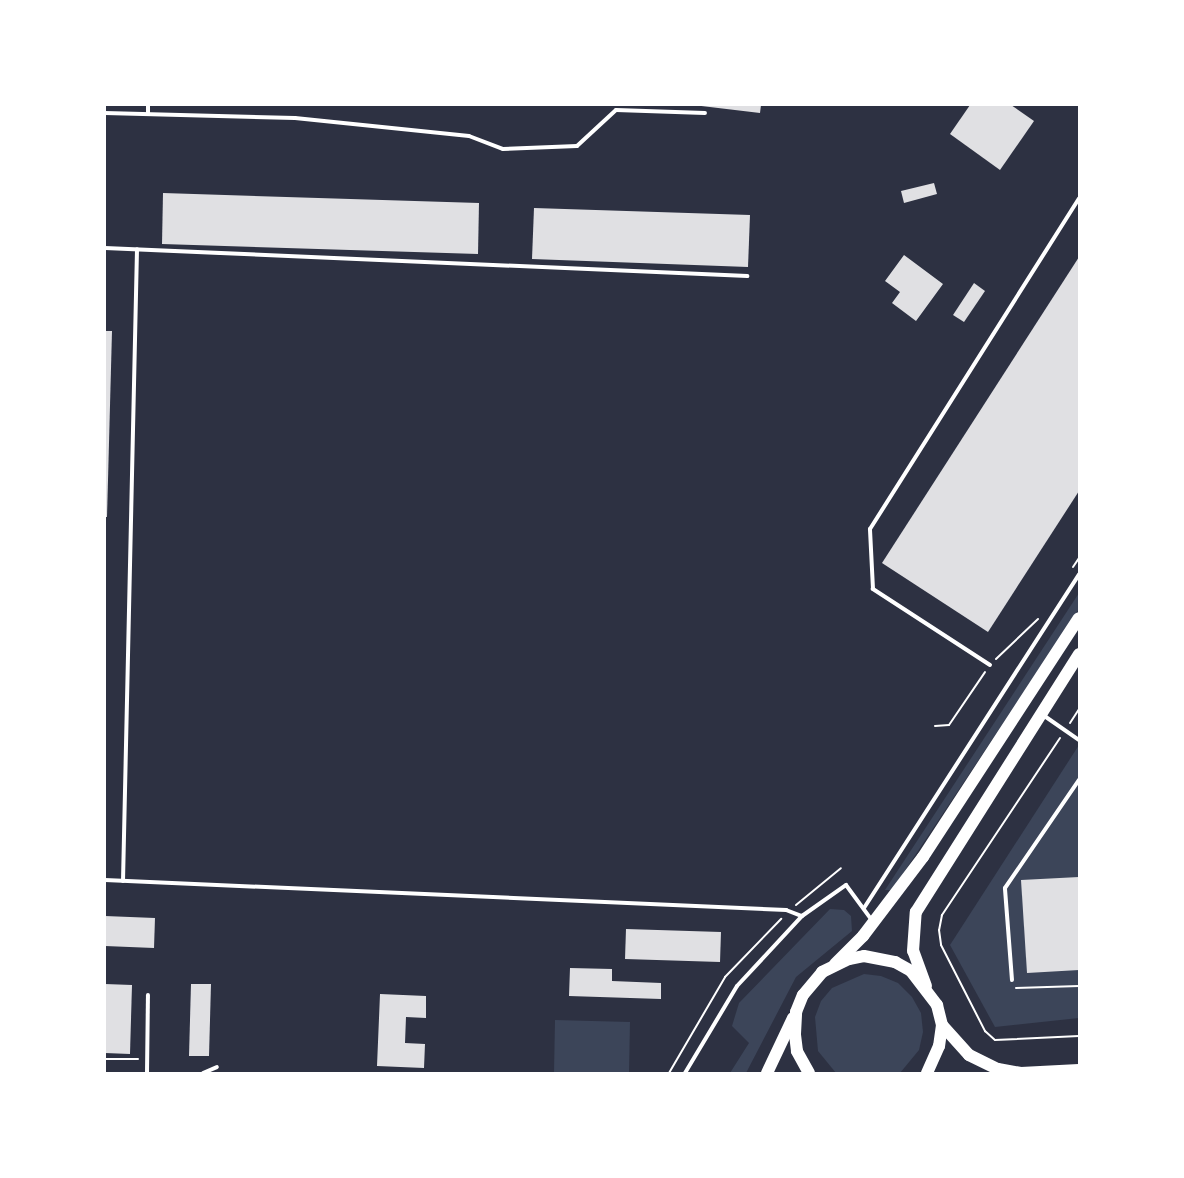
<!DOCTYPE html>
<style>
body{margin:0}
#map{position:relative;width:1184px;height:1178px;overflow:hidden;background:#2d3142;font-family:Helvetica,sans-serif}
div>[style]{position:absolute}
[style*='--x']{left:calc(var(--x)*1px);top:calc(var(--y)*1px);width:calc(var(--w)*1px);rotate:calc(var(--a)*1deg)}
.green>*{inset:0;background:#3c4559}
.building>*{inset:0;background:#e0e0e3}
.path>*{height:2px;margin:-1px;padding:0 1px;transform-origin:1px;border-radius:1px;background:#fff}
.service>*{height:4px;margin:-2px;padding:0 2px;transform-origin:2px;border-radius:2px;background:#fff}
.primary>*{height:12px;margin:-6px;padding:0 6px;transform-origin:6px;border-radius:6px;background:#fff}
span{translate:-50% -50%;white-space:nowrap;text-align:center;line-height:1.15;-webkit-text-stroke:4.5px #fff;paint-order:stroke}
.frame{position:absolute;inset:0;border:106px solid #fff;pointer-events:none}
</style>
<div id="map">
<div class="green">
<i style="clip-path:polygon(1079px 593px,1079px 609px,892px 890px,885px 890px)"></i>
<i style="clip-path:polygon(1079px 745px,1079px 1018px,995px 1027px,950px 945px)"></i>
<i style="clip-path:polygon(830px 909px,844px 910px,851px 916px,852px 931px,796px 977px,746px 1073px,730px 1073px,749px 1043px,732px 1026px,739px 1003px)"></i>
<i style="clip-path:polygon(864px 974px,881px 976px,898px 983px,912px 997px,921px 1013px,923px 1032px,919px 1050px,900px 1073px,836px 1073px,818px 1051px,815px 1017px,821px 1001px,832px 988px)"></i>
<i style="clip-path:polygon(555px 1020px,630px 1022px,629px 1073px,554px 1073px)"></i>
</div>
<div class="building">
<i style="clip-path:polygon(693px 105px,761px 105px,760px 113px)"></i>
<i style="clip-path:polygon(970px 105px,1011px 105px,1034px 121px,1000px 170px,950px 134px)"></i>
<i style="clip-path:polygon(934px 183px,937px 194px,904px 203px,901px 191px)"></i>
<i style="clip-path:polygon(163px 193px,479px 203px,478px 254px,162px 244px)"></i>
<i style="clip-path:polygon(534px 208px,750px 215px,748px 267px,532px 259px)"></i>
<i style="clip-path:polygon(904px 255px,943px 284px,916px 321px,892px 303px,900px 292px,885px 281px)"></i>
<i style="clip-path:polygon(1079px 257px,1079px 491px,988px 632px,882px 563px)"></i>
<i style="clip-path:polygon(974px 283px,985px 291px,964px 322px,953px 315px)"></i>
<i style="clip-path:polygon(105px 331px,112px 331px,107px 517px,105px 517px)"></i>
<i style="clip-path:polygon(1079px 877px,1079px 970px,1027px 973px,1021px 880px)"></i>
<i style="clip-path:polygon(105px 916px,155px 918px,154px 948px,105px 946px)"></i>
<i style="clip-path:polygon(626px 929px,721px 932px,720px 962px,625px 959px)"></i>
<i style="clip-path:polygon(570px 968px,612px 969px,612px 981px,661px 983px,661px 999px,569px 996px)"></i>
<i style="clip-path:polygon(105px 984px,132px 985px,130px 1054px,105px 1053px)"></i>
<i style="clip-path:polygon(191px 984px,211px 984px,209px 1056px,189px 1056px)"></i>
<i style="clip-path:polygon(380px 994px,426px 996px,426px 1018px,406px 1017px,405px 1043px,425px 1044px,424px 1068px,377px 1066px)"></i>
</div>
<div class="path">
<i style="--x:1073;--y:567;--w:11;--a:-56"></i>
<i style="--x:996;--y:659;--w:58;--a:-43.6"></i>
<i style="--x:1070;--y:723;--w:17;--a:-57"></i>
<i style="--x:935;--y:726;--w:14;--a:-4"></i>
<i style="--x:949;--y:725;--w:64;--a:-55.8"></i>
<i style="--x:1060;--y:738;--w:213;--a:123.7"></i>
<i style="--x:942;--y:915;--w:15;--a:101"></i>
<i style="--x:939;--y:930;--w:15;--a:82"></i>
<i style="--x:941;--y:945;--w:97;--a:62.9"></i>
<i style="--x:985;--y:1031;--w:13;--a:42"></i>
<i style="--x:995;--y:1040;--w:84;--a:-2.7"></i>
<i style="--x:796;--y:905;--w:58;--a:-39.4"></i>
<i style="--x:1016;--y:988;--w:63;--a:-1.8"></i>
<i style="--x:105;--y:1059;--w:33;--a:0"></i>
<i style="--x:669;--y:1073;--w:111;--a:-59.7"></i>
<i style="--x:725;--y:977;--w:81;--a:-46"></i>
</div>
<div class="service">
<i style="--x:105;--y:113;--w:190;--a:1.5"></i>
<i style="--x:295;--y:118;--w:175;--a:5.9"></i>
<i style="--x:469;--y:136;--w:36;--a:21"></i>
<i style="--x:503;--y:149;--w:74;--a:-2.3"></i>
<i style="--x:577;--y:146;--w:53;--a:-42.7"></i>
<i style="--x:616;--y:110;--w:89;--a:1.9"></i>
<i style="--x:148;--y:114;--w:9;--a:-90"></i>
<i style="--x:105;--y:248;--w:643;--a:2.5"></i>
<i style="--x:990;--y:665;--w:140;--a:-147"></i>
<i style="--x:873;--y:589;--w:60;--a:-92.9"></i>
<i style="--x:870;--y:529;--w:391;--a:-57.7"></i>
<i style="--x:1043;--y:715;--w:44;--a:34.8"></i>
<i style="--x:105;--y:880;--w:682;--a:2.52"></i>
<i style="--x:786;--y:910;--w:17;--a:21"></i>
<i style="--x:123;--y:881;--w:632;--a:-88.73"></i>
<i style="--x:864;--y:908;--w:397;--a:-57.2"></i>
<i style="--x:1012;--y:980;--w:92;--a:-94.4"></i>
<i style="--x:1005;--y:888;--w:131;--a:-55.6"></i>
<i style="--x:147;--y:1073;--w:78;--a:-89.3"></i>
<i style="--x:203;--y:1073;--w:15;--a:-23"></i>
<i style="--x:685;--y:1073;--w:101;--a:-59.1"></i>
<i style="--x:737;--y:986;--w:96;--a:-47.1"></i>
<i style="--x:802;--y:916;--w:54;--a:-35.2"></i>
<i style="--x:846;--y:885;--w:42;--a:53.7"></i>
</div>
<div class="primary">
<i style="--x:835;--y:964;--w:40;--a:-45"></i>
<i style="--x:863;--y:936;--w:99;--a:-52.8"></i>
<i style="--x:923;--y:857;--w:285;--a:-56.9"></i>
<i style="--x:926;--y:986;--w:37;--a:-110"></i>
<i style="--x:913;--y:951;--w:39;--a:-86"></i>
<i style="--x:916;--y:912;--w:305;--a:-57.7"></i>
<i style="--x:942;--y:1025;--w:40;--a:48"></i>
<i style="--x:969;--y:1055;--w:32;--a:26"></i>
<i style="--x:998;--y:1069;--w:23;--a:10"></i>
<i style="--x:1021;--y:1073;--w:58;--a:-3"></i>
<i style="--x:767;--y:1073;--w:61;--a:-64.7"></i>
<i style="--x:809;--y:1073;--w:25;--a:-119"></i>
<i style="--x:797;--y:1051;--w:17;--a:-97"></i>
<i style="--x:795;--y:1034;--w:22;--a:-87"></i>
<i style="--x:796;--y:1012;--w:18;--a:-68"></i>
<i style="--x:803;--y:995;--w:30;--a:-50"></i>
<i style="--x:822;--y:972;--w:30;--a:-26"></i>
<i style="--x:849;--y:959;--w:15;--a:-11"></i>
<i style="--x:864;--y:956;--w:32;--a:11"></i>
<i style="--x:895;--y:962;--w:18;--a:29"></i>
<i style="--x:911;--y:971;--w:43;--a:52.6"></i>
<i style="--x:937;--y:1005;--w:21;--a:76"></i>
<i style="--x:942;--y:1025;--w:21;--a:98"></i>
<i style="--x:939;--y:1046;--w:30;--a:114"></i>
</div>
<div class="frame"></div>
</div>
